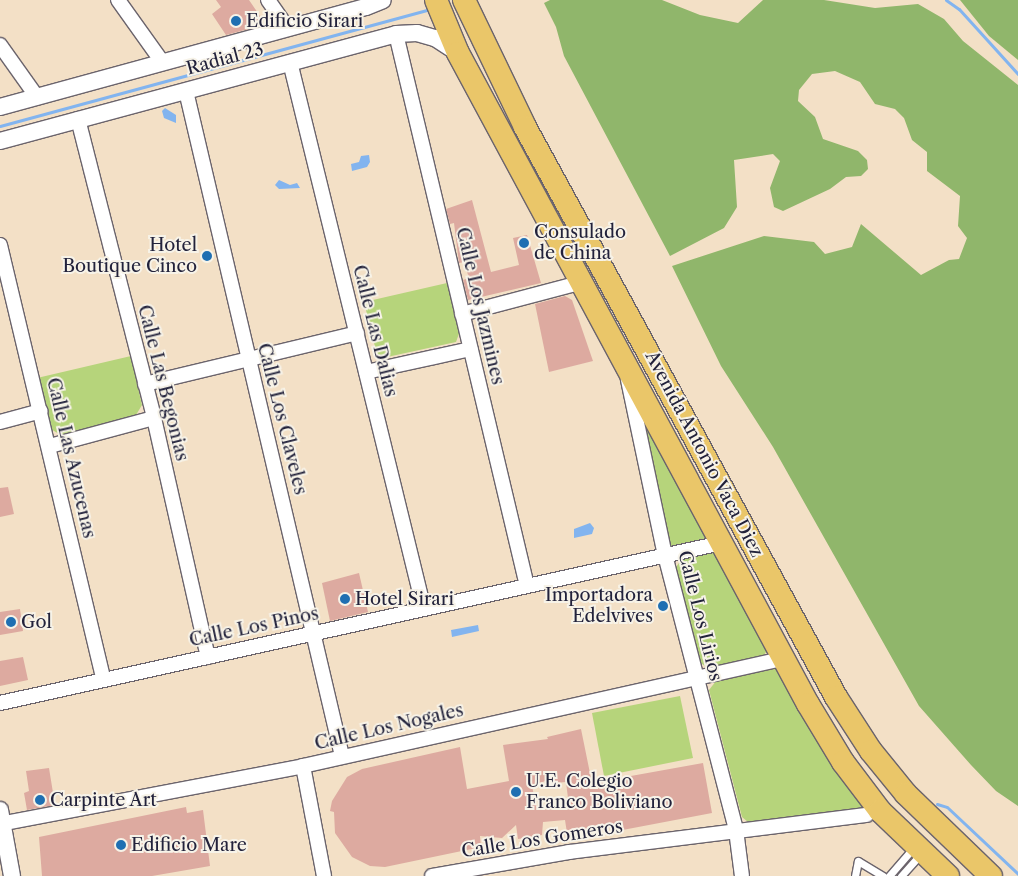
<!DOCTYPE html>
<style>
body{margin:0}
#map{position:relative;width:1018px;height:876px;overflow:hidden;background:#f3e0c6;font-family:"Libre Caslon Text",serif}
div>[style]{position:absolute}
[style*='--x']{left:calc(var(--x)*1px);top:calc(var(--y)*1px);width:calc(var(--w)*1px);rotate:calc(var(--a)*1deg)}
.green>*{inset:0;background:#b6d47b}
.forest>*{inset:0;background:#90b66b}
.water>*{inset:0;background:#82b4ef}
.stream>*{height:3px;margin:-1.5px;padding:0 1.5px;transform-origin:1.5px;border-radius:1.5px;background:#82b4ef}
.building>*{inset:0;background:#ddaaa0}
.roads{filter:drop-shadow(1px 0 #6b646c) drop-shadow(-1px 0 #6b646c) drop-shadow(0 1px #6b646c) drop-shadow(0 -1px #6b646c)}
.service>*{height:7px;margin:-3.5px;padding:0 3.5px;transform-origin:3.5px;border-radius:3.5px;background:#fff}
.minor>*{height:14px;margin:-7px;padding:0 7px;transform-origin:7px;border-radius:7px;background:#fff}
.tertiary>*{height:16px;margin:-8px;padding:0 8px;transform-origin:8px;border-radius:8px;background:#fff}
.trunk>*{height:22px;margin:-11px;padding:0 11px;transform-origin:11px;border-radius:11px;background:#eac669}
.dots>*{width:14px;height:14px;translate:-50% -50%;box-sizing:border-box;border:2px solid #f7f3e8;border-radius:50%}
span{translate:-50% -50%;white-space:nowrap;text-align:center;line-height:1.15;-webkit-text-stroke:4px #f7f3e8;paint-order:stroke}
.poi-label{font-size:18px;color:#22223b}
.left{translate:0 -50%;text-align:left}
.right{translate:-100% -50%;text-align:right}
.street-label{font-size:18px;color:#22223b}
</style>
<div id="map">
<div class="green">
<i style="clip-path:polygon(447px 283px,460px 331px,456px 342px,378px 359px,364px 302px)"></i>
<i style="clip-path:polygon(131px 356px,142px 405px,136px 415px,62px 436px,51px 429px,37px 378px)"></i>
<i style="clip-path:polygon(634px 406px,709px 536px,708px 540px,672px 547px,669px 544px)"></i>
<i style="clip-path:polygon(711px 552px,715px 553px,769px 648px,764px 655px,707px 668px,701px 663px,676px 567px,682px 559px)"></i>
<i style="clip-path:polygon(779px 668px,868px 808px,748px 822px,742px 817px,709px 690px,716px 681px)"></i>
<i style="clip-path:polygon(680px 696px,693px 758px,604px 776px,592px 713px)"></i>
</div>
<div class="forest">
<i style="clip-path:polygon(550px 0,662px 0,700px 15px,738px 23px,763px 0,824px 0,875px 8px,918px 4px,944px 19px,963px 41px,1018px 85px,1018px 806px,996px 791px,971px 765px,919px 706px,773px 447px,721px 366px,672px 266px,764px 236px,814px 242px,825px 254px,852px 247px,861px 224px,921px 275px,949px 260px,959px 259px,967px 238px,958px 226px,960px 196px,927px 171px,927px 152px,912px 140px,904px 118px,895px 109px,875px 104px,860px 82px,835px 71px,812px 74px,799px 90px,798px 101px,815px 117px,823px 139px,858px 151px,867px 160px,868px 169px,861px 176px,846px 177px,830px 189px,783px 211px,774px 207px,770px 188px,780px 161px,773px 154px,734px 160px,737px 207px,724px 228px,670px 256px,564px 56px,556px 27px,544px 3px)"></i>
<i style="clip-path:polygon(960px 0,1018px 0,1018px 60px,989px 36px)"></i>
</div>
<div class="water">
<i style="clip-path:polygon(165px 108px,176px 115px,176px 123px,164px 118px,162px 111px)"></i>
<i style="clip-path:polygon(369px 155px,370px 162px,367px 167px,352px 171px,351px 164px,359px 162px,361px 156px)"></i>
<i style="clip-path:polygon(279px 180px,290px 185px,297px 183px,300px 188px,279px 189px,275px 185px)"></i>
<i style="clip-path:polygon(590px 523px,594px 528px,592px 534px,574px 538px,574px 529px)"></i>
<i style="clip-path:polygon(478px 625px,479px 631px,452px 637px,451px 630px)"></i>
</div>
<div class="stream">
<i style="--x:946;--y:0;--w:16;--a:35"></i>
<i style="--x:959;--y:9;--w:88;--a:47.8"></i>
<i style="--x:0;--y:126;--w:447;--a:-15.2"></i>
<i style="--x:937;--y:804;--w:10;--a:17"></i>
<i style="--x:947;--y:807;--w:98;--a:43.3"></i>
</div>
<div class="building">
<i style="clip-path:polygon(216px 0,249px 0,262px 19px,252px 22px,256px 27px,226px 35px,212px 14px,221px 7px)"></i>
<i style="clip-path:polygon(472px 200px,491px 272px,519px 265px,513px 238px,527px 235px,541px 283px,468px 300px,463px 280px,469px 278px,464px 262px,459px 263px,454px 223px,450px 224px,446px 209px)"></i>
<i style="clip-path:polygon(565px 296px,572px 300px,593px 361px,549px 372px,535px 304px)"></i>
<i style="clip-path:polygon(8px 487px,14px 514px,0 517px,0 488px)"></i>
<i style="clip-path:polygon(359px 573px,368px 612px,330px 621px,322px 583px)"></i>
<i style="clip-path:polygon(20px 609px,23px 631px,0 635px,0 612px)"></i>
<i style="clip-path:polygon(23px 657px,28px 680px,0 686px,0 661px)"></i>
<i style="clip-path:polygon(evenodd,581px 729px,592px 783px,703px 763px,712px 813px,612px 832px,611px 825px,567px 833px,565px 820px,543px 822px,542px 835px,518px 839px,516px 825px,502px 838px,480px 836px,481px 847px,385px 867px,370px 866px,352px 857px,335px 833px,334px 812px,330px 811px,332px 801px,347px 777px,362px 769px,460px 747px,467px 789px,509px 781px,503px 745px,548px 739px,547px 737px,581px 729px,553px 778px,554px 783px,566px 782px,569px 806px,537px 810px,532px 786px,553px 778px)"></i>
<i style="clip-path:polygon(49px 768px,55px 805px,27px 810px,24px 793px,29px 791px,26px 771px)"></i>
<i style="clip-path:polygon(186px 807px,187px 813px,203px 810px,210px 866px,152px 876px,42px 876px,39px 837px)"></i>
</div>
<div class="roads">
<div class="service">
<i style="--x:855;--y:876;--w:15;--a:-79"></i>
<i style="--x:858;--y:861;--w:29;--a:31"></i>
<i style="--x:889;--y:876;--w:38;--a:-49"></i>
<i style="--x:901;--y:876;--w:30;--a:-48"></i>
</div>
<div class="minor">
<i style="--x:118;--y:0;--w:77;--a:54.5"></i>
<i style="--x:268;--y:0;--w:33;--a:55"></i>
<i style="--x:396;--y:34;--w:567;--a:76.65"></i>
<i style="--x:0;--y:45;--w:64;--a:54.6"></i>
<i style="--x:290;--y:62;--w:563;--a:76.24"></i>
<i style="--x:186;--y:91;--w:683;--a:76.8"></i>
<i style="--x:78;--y:119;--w:309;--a:75.7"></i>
<i style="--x:154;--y:418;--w:245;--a:77.3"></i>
<i style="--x:0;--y:245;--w:447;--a:76.6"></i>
<i style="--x:462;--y:314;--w:125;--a:-14.8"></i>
<i style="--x:366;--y:372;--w:107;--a:-12.4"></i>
<i style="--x:628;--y:380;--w:179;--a:78.1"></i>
<i style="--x:665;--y:555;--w:284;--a:75.5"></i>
<i style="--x:736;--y:830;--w:46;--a:82.6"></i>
<i style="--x:145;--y:384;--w:218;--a:-13.5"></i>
<i style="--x:0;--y:422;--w:42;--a:-15"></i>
<i style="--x:50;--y:446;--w:108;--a:-15.1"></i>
<i style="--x:0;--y:703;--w:739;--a:-12.51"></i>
<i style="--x:303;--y:766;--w:112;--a:79.2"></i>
<i style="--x:0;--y:824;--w:309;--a:-10.8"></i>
<i style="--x:303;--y:766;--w:492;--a:-12.6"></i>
<i style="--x:432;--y:876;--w:139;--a:-9.9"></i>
<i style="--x:569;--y:852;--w:300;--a:-7.1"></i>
</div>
<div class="tertiary">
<i style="--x:0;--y:107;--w:379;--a:-15.3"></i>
<i style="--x:366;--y:7;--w:18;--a:-22"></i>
<i style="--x:0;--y:141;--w:410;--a:-15.1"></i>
<i style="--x:396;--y:34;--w:21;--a:-3"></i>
<i style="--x:417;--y:33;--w:19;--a:16"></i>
<i style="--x:435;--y:38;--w:27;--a:33"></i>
<i style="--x:0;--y:810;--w:67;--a:79.7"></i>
</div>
<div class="trunk">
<i style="--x:436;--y:0;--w:57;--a:67.5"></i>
<i style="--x:458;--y:53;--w:739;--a:61.74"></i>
<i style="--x:808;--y:704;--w:68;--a:58.9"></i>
<i style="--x:843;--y:762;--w:61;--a:52.9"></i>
<i style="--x:880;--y:811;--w:94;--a:43.7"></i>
<i style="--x:464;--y:0;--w:141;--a:64.3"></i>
<i style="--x:525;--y:127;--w:649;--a:61.38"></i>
<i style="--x:836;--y:697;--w:64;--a:57.1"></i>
<i style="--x:871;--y:751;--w:55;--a:50.9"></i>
<i style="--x:906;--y:794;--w:118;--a:44"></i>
</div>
</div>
<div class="dots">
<i style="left:236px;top:21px;background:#1f6fb2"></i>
<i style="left:524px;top:243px;background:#1f6fb2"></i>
<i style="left:207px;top:256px;background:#1f6fb2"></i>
<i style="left:345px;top:599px;background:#1f6fb2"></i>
<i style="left:663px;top:606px;background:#1f6fb2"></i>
<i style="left:11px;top:622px;background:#1f6fb2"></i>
<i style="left:516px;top:792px;background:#1f6fb2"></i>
<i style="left:40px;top:800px;background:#1f6fb2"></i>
<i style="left:121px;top:845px;background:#1f6fb2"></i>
</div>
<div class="poi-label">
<span class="left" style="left:246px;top:21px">Edificio Sirari</span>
<span class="left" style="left:534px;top:243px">Consulado<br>de China</span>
<span class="right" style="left:197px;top:256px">Hotel<br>Boutique Cinco</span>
<span class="right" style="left:653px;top:606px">Importadora<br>Edelvives</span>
<span class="left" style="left:355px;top:599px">Hotel Sirari</span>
<span class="left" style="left:21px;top:622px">Gol</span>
<span class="left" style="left:526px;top:792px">U.E. Colegio<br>Franco Boliviano</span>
<span class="left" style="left:50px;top:800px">Carpinte Art</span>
<span class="left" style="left:131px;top:845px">Edificio Mare</span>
</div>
<div class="street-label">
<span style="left:225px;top:59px;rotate:-15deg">Radial 23</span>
<span style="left:480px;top:306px;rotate:77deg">Calle Los Jazmines</span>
<span style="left:375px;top:331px;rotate:76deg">Calle Las Dalias</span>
<span style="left:163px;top:383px;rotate:76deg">Calle Las Begonias</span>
<span style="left:282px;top:419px;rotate:76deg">Calle Los Claveles</span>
<span style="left:704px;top:454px;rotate:62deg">Avenida Antonio Vaca Diez</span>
<span style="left:71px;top:458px;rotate:77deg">Calle Las Azucenas</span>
<span style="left:700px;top:616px;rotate:76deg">Calle Los Lirios</span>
<span style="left:254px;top:627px;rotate:-12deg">Calle Los Pinos</span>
<span style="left:389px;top:727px;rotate:-13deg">Calle Los Nogales</span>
<span style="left:542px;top:839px;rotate:-9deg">Calle Los Gomeros</span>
</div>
</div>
